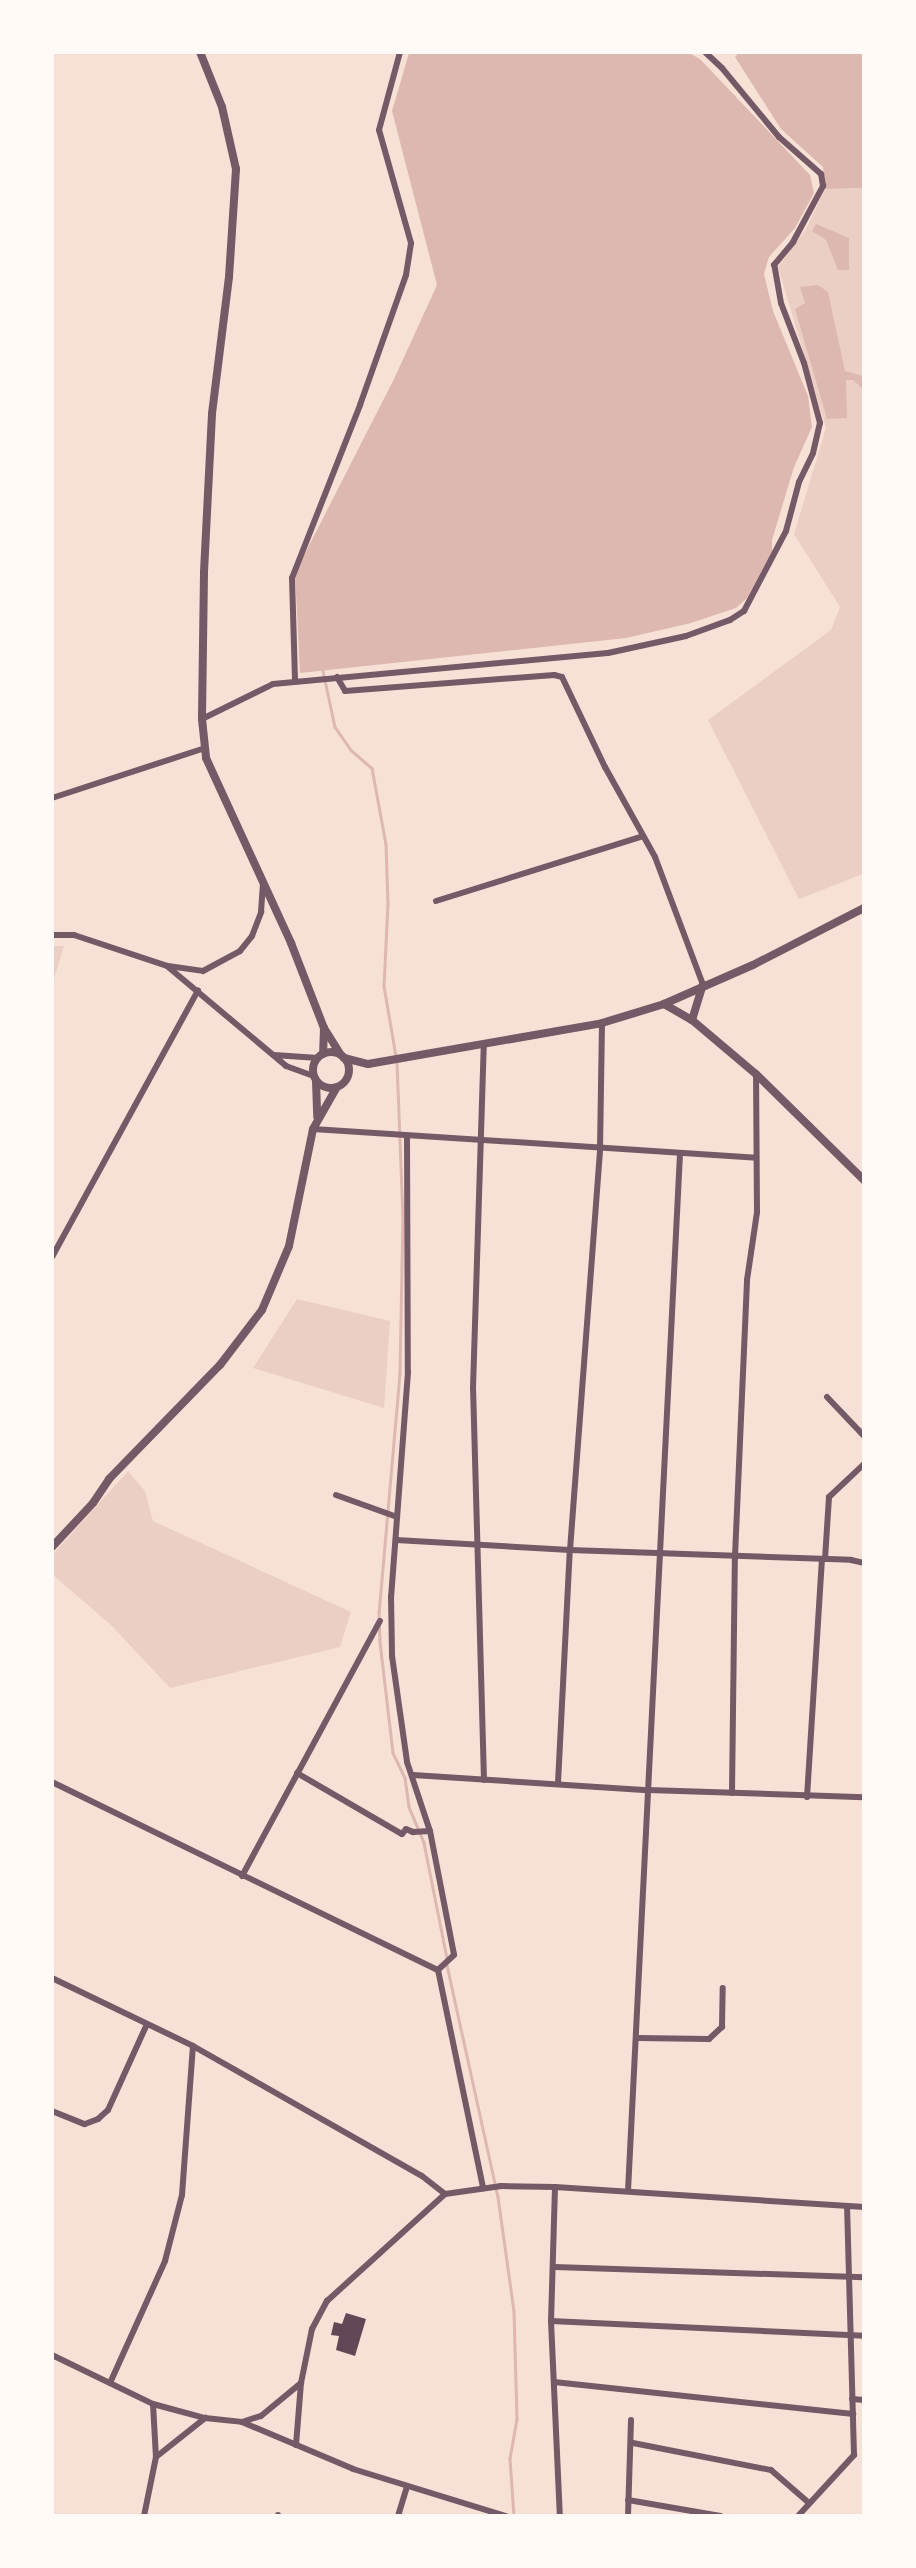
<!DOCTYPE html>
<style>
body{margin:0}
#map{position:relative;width:916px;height:2568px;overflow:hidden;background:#f7e1d7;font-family:Mulish,sans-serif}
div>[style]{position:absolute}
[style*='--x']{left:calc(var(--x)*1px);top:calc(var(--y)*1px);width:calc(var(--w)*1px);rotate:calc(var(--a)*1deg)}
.green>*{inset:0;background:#ebcfc5}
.water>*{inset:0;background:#dcb8b0}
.stream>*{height:2.5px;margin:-1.25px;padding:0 1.25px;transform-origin:1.25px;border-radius:1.25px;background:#dcb8b0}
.building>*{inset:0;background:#644757}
.minor>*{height:6px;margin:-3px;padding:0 3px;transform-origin:3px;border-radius:3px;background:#755966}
.tertiary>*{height:8px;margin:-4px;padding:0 4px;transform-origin:4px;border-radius:4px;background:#755966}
.tertiary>.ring{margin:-4px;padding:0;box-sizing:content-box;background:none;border:8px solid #755966;border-radius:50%}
span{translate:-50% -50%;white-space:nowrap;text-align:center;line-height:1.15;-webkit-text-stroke:7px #fffaf5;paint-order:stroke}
.frame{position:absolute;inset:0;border:54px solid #fffaf5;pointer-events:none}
</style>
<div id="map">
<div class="green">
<i style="clip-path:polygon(863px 188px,863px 874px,799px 899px,708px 720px,831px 630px,840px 607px,794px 534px,826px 428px,778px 267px,806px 229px,825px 189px)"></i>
<i style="clip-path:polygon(53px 946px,64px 946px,53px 982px,52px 946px)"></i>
<i style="clip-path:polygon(297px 1299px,390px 1321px,384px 1408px,253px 1368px)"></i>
<i style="clip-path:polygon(128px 1471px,145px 1491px,153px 1521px,351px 1612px,340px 1647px,170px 1688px,112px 1626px,53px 1575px,53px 1554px)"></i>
</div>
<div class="water">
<i style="clip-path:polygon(687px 52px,700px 59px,810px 175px,814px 193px,795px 228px,769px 257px,764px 274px,773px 311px,808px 396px,812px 427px,794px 467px,772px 540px,772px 551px,747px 598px,736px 608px,691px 623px,626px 638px,300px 673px,295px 573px,394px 379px,437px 285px,392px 111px,409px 53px)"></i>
<i style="clip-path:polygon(739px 52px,863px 53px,863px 188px,825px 189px,823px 167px,781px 129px,735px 57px)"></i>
<i style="clip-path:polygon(816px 224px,849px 238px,849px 270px,838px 270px,826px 240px,812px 231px)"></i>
<i style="clip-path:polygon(818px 285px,828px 292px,845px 371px,863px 376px,863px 409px,862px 388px,853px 380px,846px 380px,847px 418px,827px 419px,795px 309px,805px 303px,800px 287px)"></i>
</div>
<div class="stream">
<i style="--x:323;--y:671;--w:57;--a:77.9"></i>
<i style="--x:335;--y:727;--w:28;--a:55"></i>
<i style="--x:351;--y:750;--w:28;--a:41"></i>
<i style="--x:372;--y:768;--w:77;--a:79.6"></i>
<i style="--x:386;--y:844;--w:60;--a:88.1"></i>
<i style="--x:388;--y:904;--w:82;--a:92.8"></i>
<i style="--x:384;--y:986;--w:71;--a:80.3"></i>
<i style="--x:397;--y:1062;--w:154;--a:87.8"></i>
<i style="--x:403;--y:1216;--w:158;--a:91.1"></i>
<i style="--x:400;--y:1374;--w:239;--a:95"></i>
<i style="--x:379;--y:1612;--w:30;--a:88"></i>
<i style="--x:380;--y:1642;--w:112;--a:83.3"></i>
<i style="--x:393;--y:1753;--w:28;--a:64"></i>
<i style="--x:405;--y:1778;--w:29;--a:82"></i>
<i style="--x:409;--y:1807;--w:39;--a:67"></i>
<i style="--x:424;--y:1843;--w:117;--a:78.7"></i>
<i style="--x:447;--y:1965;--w:238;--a:77.6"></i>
<i style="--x:498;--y:2197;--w:115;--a:82"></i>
<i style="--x:514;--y:2311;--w:108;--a:88.4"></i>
<i style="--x:517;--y:2419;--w:40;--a:100"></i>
<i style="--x:510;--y:2458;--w:58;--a:86.1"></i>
</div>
<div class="building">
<i style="clip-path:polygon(346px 2313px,366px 2319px,355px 2356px,336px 2350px,339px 2336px,331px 2335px,334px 2322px,342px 2324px)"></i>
</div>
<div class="minor">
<i style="--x:337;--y:677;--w:16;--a:60"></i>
<i style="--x:345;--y:691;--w:210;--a:-4.4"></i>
<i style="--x:554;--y:675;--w:8;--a:14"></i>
<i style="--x:562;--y:677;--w:100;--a:64.5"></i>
<i style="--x:605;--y:767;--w:103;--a:60.9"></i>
<i style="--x:655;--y:857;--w:137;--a:69.4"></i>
<i style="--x:295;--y:679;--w:101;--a:-91.7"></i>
<i style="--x:292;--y:578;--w:186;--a:-68.5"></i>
<i style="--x:360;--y:405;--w:138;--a:-70.5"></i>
<i style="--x:406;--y:275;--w:32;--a:-81"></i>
<i style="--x:411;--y:243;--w:117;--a:-105.8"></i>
<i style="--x:379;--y:130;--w:81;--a:-74.9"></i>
<i style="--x:202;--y:719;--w:79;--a:-26.2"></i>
<i style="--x:273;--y:684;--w:336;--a:-5.3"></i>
<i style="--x:608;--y:653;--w:80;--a:-12.3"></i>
<i style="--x:686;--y:636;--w:47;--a:-20"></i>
<i style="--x:730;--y:620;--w:17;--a:-33"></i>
<i style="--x:744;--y:611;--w:90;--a:-62.3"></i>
<i style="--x:786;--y:531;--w:51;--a:-75.1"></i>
<i style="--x:799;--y:482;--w:32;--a:-64"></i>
<i style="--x:813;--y:453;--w:31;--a:-77"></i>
<i style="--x:820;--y:423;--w:62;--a:-104.9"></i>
<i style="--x:804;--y:363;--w:64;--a:-111"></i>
<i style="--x:781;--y:303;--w:39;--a:-100"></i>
<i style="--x:774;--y:265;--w:30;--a:-50"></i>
<i style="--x:793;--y:242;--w:64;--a:-61.8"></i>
<i style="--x:823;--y:186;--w:12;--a:-99"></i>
<i style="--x:821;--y:174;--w:56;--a:-138.6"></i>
<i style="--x:779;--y:137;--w:89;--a:-129.6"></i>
<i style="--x:722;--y:68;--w:23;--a:-137"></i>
<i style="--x:52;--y:798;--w:161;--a:-18.1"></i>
<i style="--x:436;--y:901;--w:217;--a:-17.4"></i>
<i style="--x:52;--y:935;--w:22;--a:0"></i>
<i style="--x:74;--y:935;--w:98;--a:18.4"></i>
<i style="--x:167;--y:966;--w:155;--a:40"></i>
<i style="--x:286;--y:1066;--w:30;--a:20"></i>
<i style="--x:168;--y:966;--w:35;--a:8"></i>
<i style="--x:203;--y:971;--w:42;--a:-28.4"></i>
<i style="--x:240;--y:951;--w:19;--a:-51"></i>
<i style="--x:252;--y:936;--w:26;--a:-69"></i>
<i style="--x:261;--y:912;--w:27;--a:-86"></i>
<i style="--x:274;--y:1055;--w:44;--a:3.9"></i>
<i style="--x:313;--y:1129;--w:444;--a:3.7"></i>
<i style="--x:407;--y:1136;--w:236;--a:89.8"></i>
<i style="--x:408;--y:1372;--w:225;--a:94.3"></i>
<i style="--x:391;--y:1596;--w:60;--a:89"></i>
<i style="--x:392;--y:1656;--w:107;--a:81.9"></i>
<i style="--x:407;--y:1762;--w:73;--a:71.6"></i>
<i style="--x:430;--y:1831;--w:126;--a:79"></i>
<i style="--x:454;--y:1955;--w:22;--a:137"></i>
<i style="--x:438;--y:1970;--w:223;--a:78.3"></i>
<i style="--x:52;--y:1257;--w:304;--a:-61.3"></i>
<i style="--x:827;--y:1397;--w:54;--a:46.5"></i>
<i style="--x:336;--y:1495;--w:65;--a:19.8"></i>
<i style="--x:396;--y:1540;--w:174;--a:3.3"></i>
<i style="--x:570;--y:1550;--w:281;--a:2"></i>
<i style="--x:851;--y:1560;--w:13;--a:13"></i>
<i style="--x:825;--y:1559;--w:62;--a:-86.3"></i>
<i style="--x:829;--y:1497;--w:48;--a:-43.3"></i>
<i style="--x:297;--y:1773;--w:121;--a:30.2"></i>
<i style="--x:402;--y:1834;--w:6;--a:-51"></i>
<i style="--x:406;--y:1829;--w:8;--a:23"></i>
<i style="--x:413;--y:1832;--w:17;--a:-3"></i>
<i style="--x:413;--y:1775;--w:235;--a:3.7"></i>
<i style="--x:648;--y:1790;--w:216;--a:1.9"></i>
<i style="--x:484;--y:1780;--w:392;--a:-91.6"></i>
<i style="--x:473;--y:1388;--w:343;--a:-88.2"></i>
<i style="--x:52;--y:1782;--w:429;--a:26"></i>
<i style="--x:558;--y:1783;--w:233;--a:-87.1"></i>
<i style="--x:570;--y:1550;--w:401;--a:-85.7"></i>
<i style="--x:600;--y:1150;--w:127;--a:-89.1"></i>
<i style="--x:732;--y:1793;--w:237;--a:-89.3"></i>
<i style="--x:735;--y:1556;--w:276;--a:-87.5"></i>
<i style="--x:747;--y:1280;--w:69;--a:-81.6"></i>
<i style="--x:757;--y:1212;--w:138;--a:-90.4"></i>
<i style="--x:807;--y:1797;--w:238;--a:-86.4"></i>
<i style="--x:242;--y:1876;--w:290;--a:-61.6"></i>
<i style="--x:52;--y:1978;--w:157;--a:25.7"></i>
<i style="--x:193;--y:2046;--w:263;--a:29.6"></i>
<i style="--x:422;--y:2176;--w:29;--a:38"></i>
<i style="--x:638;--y:2038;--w:71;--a:0.8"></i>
<i style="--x:709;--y:2039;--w:18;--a:-43"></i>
<i style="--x:722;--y:2027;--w:39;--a:-89"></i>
<i style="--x:52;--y:2111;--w:35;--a:22"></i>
<i style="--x:85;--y:2124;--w:14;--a:-21"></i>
<i style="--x:98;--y:2119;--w:13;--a:-42"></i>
<i style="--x:108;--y:2110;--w:94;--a:-65.6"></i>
<i style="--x:555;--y:2187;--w:134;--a:91.7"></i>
<i style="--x:551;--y:2321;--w:195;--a:87.4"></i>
<i style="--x:628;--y:2191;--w:1038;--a:-87.13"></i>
<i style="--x:555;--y:2267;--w:309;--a:1.9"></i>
<i style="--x:551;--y:2321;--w:313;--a:2.7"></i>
<i style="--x:52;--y:2355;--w:112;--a:25.9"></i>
<i style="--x:153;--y:2404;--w:54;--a:15.1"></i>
<i style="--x:205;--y:2418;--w:37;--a:6"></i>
<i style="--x:242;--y:2422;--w:121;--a:22.9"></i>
<i style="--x:353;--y:2469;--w:160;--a:17.1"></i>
<i style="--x:554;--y:2382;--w:301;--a:6.1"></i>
<i style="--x:110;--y:2383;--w:134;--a:-65.7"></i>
<i style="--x:165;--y:2261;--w:68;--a:-75.6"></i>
<i style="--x:182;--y:2195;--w:149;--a:-85.8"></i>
<i style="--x:852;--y:2399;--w:12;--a:5"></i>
<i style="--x:153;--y:2404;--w:53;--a:86.8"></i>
<i style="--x:242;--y:2422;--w:20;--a:-18"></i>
<i style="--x:261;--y:2416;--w:52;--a:-39.5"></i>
<i style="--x:301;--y:2383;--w:55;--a:-78.5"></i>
<i style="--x:312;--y:2329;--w:32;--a:-62"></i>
<i style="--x:327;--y:2301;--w:159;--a:-42.2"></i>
<i style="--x:445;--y:2194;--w:57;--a:-8.1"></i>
<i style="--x:501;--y:2186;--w:54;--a:1.1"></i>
<i style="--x:555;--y:2187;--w:310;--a:3.7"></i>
<i style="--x:633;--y:2443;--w:141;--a:11.1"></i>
<i style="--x:771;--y:2470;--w:50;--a:41"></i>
<i style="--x:296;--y:2445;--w:62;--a:-85.4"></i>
<i style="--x:628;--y:2500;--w:94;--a:9.8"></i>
<i style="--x:144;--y:2516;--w:60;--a:-78.5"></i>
<i style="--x:156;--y:2457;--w:63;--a:-38.5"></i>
<i style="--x:278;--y:2516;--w:1;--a:-90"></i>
<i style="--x:398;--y:2516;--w:31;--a:-73"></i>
<i style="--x:628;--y:2516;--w:96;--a:-88.2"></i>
<i style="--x:798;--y:2516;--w:83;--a:-47.4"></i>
<i style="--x:854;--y:2455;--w:248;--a:-91.6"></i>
</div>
<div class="tertiary">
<i style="--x:200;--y:52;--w:59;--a:68.2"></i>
<i style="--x:222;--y:107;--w:64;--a:77.3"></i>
<i style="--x:236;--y:169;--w:108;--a:93.7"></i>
<i style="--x:229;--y:277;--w:138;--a:97.1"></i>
<i style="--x:212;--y:414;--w:159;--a:92.9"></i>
<i style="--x:204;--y:573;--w:146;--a:90.8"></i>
<i style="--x:202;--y:719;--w:39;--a:84"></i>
<i style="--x:206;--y:758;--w:204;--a:65.3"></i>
<i style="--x:291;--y:943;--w:91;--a:68.8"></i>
<i style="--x:324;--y:1028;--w:26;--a:92"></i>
<i style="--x:664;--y:1004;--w:32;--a:30"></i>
<i style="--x:692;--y:1020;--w:84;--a:40.2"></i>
<i style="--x:756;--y:1074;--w:151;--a:44.5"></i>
<i style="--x:692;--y:1020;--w:37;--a:-73"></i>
<i style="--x:324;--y:1028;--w:32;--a:58"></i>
<i class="ring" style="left:313px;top:1052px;width:28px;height:28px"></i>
<i style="--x:344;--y:1058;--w:25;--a:14"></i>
<i style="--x:368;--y:1064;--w:238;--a:-9.9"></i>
<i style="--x:602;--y:1023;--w:65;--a:-17"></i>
<i style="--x:664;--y:1004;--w:97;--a:-23.7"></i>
<i style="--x:753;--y:965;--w:125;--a:-27.2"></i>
<i style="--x:316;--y:1081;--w:36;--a:88"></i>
<i style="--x:52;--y:1547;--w:60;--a:-47"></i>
<i style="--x:93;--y:1503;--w:29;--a:-56"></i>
<i style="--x:109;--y:1479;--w:159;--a:-45.8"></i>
<i style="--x:220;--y:1365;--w:69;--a:-52.6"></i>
<i style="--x:262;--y:1310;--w:69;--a:-67.1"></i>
<i style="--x:289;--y:1246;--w:119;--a:-78.4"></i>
<i style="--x:313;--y:1129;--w:48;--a:-60.3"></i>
</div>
<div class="frame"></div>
</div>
